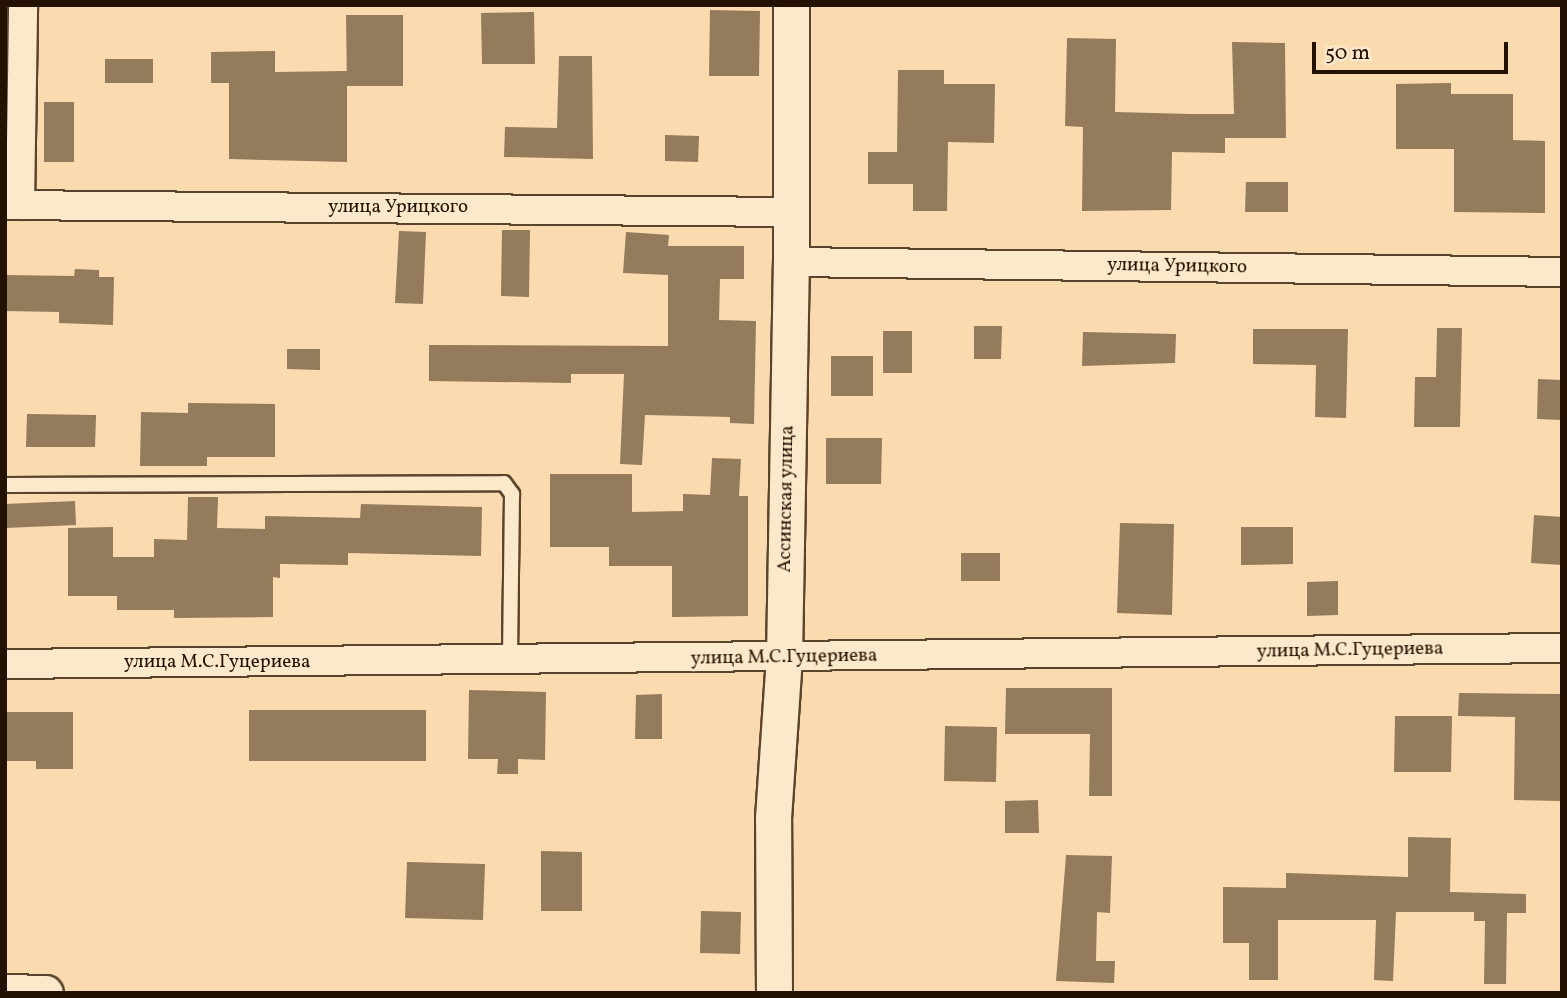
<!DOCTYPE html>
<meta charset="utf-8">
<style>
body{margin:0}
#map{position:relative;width:1567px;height:998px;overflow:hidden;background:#fadbaf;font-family:Vollkorn,serif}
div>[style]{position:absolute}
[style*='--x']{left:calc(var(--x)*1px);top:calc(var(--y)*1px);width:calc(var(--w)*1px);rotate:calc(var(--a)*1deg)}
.building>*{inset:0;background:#937b5b}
.roads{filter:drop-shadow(2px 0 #59442c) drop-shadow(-2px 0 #59442c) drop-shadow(0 2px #59442c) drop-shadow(0 -2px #59442c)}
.service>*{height:14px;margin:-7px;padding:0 7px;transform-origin:7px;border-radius:7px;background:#fce8cb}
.minor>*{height:28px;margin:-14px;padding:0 14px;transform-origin:14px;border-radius:14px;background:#fce8cb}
.tertiary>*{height:35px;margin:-17.5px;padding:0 17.5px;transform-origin:17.5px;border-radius:17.5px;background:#fce8cb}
span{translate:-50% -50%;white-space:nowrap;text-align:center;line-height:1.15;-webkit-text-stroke:5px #fce8cb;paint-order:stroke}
.street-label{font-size:19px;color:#231201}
.frame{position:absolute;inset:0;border:7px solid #231201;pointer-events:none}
.scale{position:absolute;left:1312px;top:42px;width:196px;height:32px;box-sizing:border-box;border:4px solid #231201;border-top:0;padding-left:9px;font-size:21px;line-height:24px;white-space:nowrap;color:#231201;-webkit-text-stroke:5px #fce8cb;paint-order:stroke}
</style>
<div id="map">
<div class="building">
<i style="clip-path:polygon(710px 10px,760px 11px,759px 76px,709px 76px)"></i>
<i style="clip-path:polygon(534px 12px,535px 64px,482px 64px,481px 13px)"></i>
<i style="clip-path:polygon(346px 15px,403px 15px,403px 86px,347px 86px)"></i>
<i style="clip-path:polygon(1067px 38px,1116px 39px,1115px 112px,1191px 114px,1234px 114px,1232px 42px,1285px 43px,1286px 138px,1225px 138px,1225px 153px,1172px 152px,1171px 210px,1082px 211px,1083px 127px,1065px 126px)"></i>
<i style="clip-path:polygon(275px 51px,275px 72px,347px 71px,347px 162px,229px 159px,229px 83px,211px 83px,211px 52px)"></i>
<i style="clip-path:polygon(559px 56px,592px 56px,593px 159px,504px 157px,505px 127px,557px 128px)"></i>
<i style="clip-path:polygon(105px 59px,153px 59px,153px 83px,105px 83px)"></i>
<i style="clip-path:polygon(898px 70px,944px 70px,944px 84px,995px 84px,994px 143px,948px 142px,947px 211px,913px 211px,913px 184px,868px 184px,868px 152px,897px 152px)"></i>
<i style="clip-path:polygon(1451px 83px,1451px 94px,1513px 94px,1513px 140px,1545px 141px,1545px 213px,1454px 212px,1454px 149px,1396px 149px,1396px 84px)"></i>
<i style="clip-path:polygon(44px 102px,74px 102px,74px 162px,44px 162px)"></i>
<i style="clip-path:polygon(665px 135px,699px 136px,698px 162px,665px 161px)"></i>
<i style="clip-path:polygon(1246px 182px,1288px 182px,1288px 212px,1245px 212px)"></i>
<i style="clip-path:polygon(502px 230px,530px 230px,529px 297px,501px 296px)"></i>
<i style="clip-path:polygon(399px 231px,426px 232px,423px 304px,395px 303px)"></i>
<i style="clip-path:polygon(626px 232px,669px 235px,668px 246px,744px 246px,744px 279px,720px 279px,719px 320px,756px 321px,754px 424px,730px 423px,730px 417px,645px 415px,642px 465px,620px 464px,624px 374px,571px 374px,571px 383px,429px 381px,429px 345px,668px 346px,668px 275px,623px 273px)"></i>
<i style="clip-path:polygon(75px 269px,99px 270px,99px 277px,114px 277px,113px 325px,59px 323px,59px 312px,5px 311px,5px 275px,74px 276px)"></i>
<i style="clip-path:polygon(974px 326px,1002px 326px,1001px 359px,974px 359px)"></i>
<i style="clip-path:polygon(1437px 328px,1462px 328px,1460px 427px,1414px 427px,1415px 377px,1436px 377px)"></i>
<i style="clip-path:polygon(1253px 329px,1348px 329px,1346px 418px,1315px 417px,1316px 365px,1253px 364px)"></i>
<i style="clip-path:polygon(883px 331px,912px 331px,912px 373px,883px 373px)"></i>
<i style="clip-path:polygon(1083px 332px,1176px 334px,1175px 363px,1082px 366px)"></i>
<i style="clip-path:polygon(287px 349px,320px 349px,320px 370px,287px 369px)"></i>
<i style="clip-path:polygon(831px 356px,873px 356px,873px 396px,831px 396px)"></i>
<i style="clip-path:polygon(1538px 379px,1562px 380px,1562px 420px,1537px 419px)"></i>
<i style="clip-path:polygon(188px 403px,275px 404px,275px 457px,207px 457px,207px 466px,140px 466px,141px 412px,188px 413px)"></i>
<i style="clip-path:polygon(27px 414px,96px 415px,95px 447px,26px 447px)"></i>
<i style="clip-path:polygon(826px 438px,882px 438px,881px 484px,826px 484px)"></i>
<i style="clip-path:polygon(712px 458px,741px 459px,739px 496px,748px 496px,748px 616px,672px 617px,672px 566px,609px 566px,609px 547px,550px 547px,550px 474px,632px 474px,632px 512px,683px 511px,683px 494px,710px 495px)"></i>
<i style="clip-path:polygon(188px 497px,218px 497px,217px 528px,265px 529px,265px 516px,360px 518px,361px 504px,482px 507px,481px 556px,348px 553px,348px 565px,280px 564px,280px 578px,273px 577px,273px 617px,174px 618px,174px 610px,117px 610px,117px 596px,68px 596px,68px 528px,113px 527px,113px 557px,154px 557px,154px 539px,187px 540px)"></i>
<i style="clip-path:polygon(75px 501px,76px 525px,5px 528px,5px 504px)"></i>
<i style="clip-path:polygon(1534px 515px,1562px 517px,1562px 565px,1531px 563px)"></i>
<i style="clip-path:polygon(1120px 523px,1174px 524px,1172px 615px,1117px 613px)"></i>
<i style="clip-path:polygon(1241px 527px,1293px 527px,1293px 564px,1241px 565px)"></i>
<i style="clip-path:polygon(961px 553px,1000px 553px,1000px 581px,961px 581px)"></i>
<i style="clip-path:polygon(1338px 581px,1338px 615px,1307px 616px,1307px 582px)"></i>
<i style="clip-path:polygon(1006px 688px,1112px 688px,1112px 796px,1089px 796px,1090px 734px,1005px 734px)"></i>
<i style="clip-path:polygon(469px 690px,546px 692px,545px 760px,518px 759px,518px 774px,497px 774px,498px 759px,468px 759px)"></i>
<i style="clip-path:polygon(1459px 693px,1562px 694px,1562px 801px,1514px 800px,1515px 717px,1458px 716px)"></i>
<i style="clip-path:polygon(662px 694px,662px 739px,635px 739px,636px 695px)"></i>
<i style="clip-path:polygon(249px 710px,426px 710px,426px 761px,249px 761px)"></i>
<i style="clip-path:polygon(5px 712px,73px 712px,73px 769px,36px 769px,36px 761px,5px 761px)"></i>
<i style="clip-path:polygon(1395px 716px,1452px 716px,1451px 772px,1394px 772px)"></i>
<i style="clip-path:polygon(945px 726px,997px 727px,996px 782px,944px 781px)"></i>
<i style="clip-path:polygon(1038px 800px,1039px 833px,1005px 833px,1005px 801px)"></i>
<i style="clip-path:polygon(1408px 837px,1451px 838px,1450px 892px,1526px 894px,1526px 913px,1507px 913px,1506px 984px,1484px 984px,1485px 921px,1474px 921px,1474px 912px,1396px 912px,1393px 981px,1374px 980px,1376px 920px,1278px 920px,1278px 980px,1249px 980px,1249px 943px,1223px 943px,1223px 887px,1286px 888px,1286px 873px,1408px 877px)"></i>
<i style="clip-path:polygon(541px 851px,582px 852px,582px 911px,541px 911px)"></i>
<i style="clip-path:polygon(1066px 855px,1112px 856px,1110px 913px,1097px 912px,1096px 961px,1115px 961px,1114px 983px,1056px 981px)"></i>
<i style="clip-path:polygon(407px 862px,485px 864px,483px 920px,405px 918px)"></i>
<i style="clip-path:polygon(701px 911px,741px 912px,740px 954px,700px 953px)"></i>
</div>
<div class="roads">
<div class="service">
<i style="--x:5;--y:485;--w:499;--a:-0.2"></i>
<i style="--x:504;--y:483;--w:14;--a:54"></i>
<i style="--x:512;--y:494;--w:168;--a:90.7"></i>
</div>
<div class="minor">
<i style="--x:5;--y:205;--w:786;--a:0.51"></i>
<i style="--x:20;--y:205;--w:200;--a:-89.1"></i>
<i style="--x:791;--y:262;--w:771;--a:0.74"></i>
<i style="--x:5;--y:664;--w:1557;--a:-0.59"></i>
</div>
<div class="tertiary">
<i style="--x:5;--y:992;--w:40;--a:1.4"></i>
<i style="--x:774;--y:993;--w:175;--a:-90.3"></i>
<i style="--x:773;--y:818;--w:160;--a:-86.1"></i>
<i style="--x:784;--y:658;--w:396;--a:-89"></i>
<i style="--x:791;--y:262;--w:257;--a:-90"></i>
</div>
</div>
<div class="street-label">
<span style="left:398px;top:208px">улица Урицкого</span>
<span style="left:1177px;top:267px;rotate:1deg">улица Урицкого</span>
<span style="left:787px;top:499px;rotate:-89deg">Ассинская улица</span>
<span style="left:1350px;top:651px;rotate:-1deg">улица М.С.Гуцериева</span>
<span style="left:784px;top:658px;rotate:-1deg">улица М.С.Гуцериева</span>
<span style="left:217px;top:663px">улица М.С.Гуцериева</span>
</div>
<div class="frame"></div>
<div class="scale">50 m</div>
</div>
